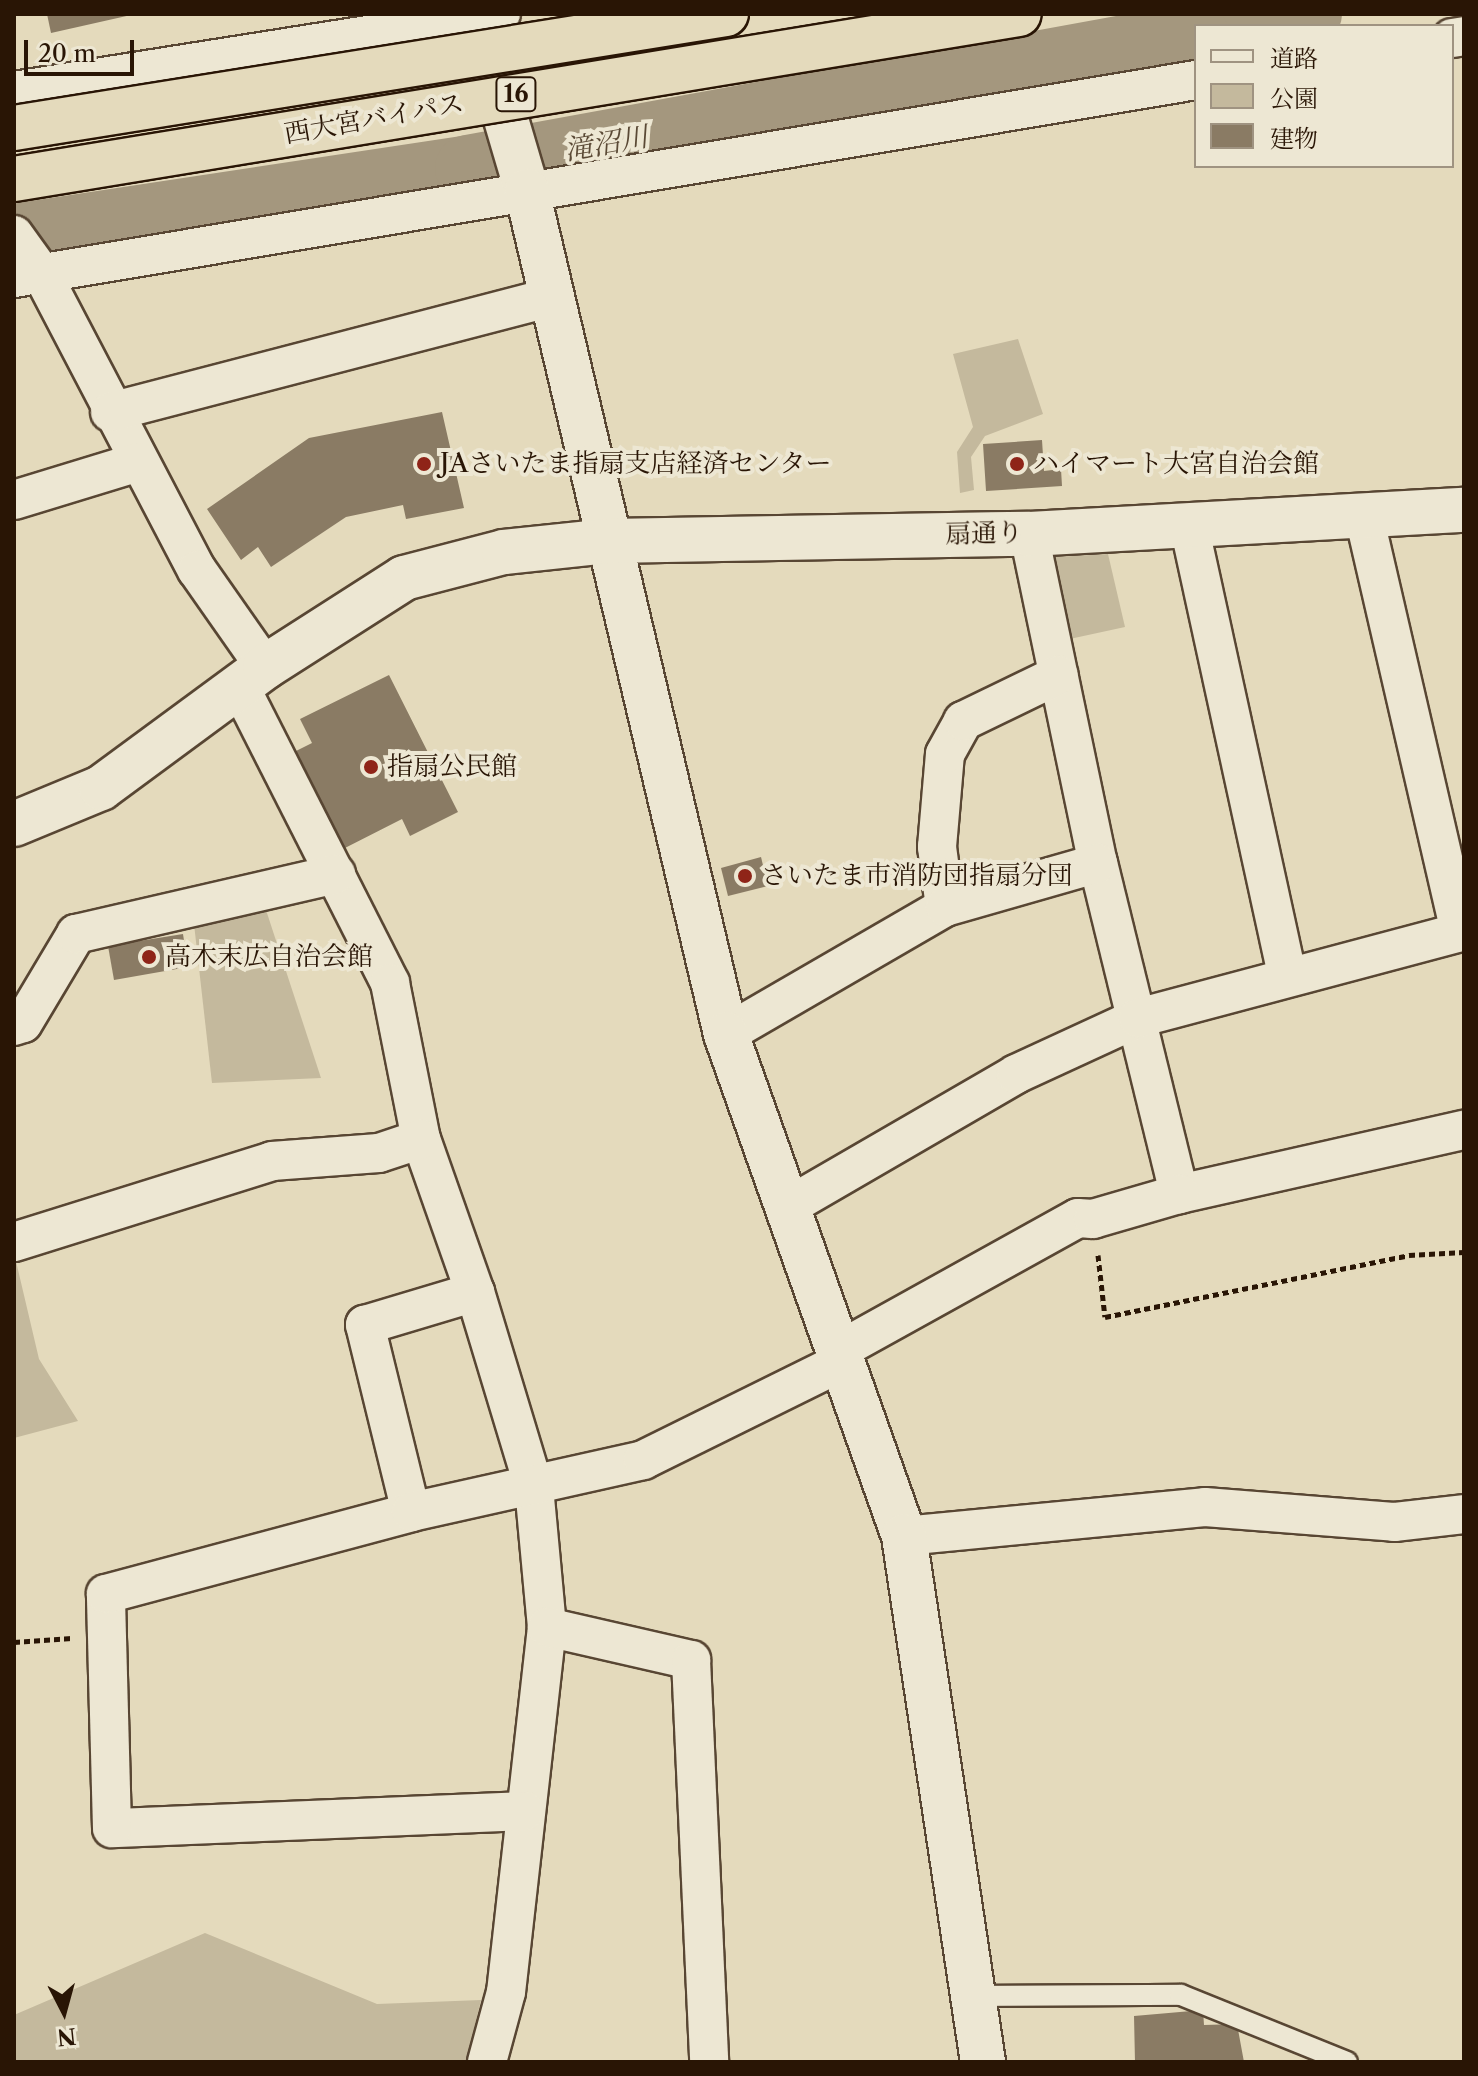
<!DOCTYPE html>
<meta charset="utf-8">
<style>
body{margin:0}
#map{position:relative;width:1478px;height:2076px;overflow:hidden;background:#e4dabc;font-family:"Libre Caslon Text","Noto Serif JP",serif}
div>[style]{position:absolute}
[style*='--x']{left:calc(var(--x)*1px);top:calc(var(--y)*1px);width:calc(var(--w)*1px);rotate:calc(var(--a)*1deg)}
.green>*{inset:0;background:#c4b99d}
.river>*{height:66px;margin:-33px;padding:0 33px;transform-origin:33px;border-radius:33px;background:#a4977e}
.building>*{inset:0;background:#8a7b64}
.path>*{height:5px;margin-top:-2.5px;transform-origin:0;background:repeating-linear-gradient(90deg,#291505 0 6px,transparent 0 10px)}
.roads{filter:drop-shadow(2px 0 #584633) drop-shadow(-2px 0 #584633) drop-shadow(0 2px #584633) drop-shadow(0 -2px #584633)}
.lane>*{height:20px;margin:-10px;padding:0 10px;transform-origin:10px;border-radius:10px;background:#ede7d3}
.street>*{height:38px;margin:-19px;padding:0 19px;transform-origin:19px;border-radius:19px;background:#ede7d3}
.secondary>*{height:44px;margin:-22px;padding:0 22px;transform-origin:22px;border-radius:22px;background:#ede7d3}
.bridges{filter:drop-shadow(2px 0 #291505) drop-shadow(-2px 0 #291505) drop-shadow(0 2px #291505) drop-shadow(0 -2px #291505)}
.highway-bridge>*{height:44px;margin:-22px;padding:0 22px;transform-origin:22px;border-radius:22px;background:#e4dabc}
.dots>*{width:22px;height:22px;translate:-50% -50%;box-sizing:border-box;border:4px solid #ede7d3;border-radius:50%}
span{translate:-50% -50%;white-space:nowrap;text-align:center;line-height:1.15;-webkit-text-stroke:8px #ede7d3;paint-order:stroke}
.shield-label span{padding:2px 6px;background:#ede7d3;border:2px solid;border-radius:6px;-webkit-text-stroke-width:0}
.shield-label{font-size:24px;color:#291505;font-weight:700}
.street-label{font-size:26px;color:#291505}
.poi-label{font-size:26px;color:#291505}
.left{translate:0 -50%;text-align:left}
.water-label{font-size:28px;color:#5a4935;font-style:italic}
.frame{position:absolute;inset:0;border:16px solid #291505;pointer-events:none}
.legend{position:absolute;left:1194px;top:24px;width:260px;height:144px;box-sizing:border-box;background:#ede7d3;border:2px solid #9f9381;margin:0;padding:10px 14px;list-style:none;font-size:24px;color:#291505}
.legend li{display:flex;align-items:center;gap:16px;height:40px}
.legend b{width:40px;border:2px solid #9f9381}
.north{position:absolute;left:24px;top:1972px;width:80px;height:80px;-webkit-text-stroke:6px #ede7d3;paint-order:stroke;rotate:174deg;font-size:22px;font-weight:700;line-height:32px;text-align:center;color:#291505}
.north::after{content:'';display:block;margin:auto;width:28px;height:36px;background:#291505;clip-path:polygon(50% 0,100% 100%,50% 72%,0 100%)}
.scale{position:absolute;left:24px;top:40px;width:110px;height:36px;box-sizing:border-box;border:4px solid #291505;border-top:0;padding-left:10px;font-size:24px;line-height:28px;white-space:nowrap;color:#291505;-webkit-text-stroke:6px #ede7d3;paint-order:stroke}
</style>
<div id="map">
<div class="green">
<i style="clip-path:polygon(1018px 339px,1043px 414px,985px 436px,971px 457px,974px 490px,960px 493px,957px 452px,973px 427px,953px 354px)"></i>
<i style="clip-path:polygon(1108px 554px,1125px 627px,1065px 640px,1046px 565px,1055px 557px)"></i>
<i style="clip-path:polygon(266px 910px,321px 1078px,212px 1083px,194px 924px)"></i>
<i style="clip-path:polygon(15px 1257px,39px 1359px,78px 1421px,14px 1438px)"></i>
<i style="clip-path:polygon(205px 1933px,377px 2004px,481px 2000px,466px 2062px,14px 2062px,14px 2015px)"></i>
</div>
<div class="river">
<i style="--x:1243;--y:26;--w:67;--a:-10.3"></i>
<i style="--x:14;--y:237;--w:459;--a:-8.6"></i>
<i style="--x:468;--y:168;--w:740;--a:-10.35"></i>
</div>
<div class="building">
<i style="clip-path:polygon(47px 14px,131px 14px,131px 15px,51px 33px)"></i>
<i style="clip-path:polygon(442px 412px,464px 508px,406px 519px,403px 505px,346px 517px,271px 567px,258px 547px,241px 560px,207px 509px,309px 438px)"></i>
<i style="clip-path:polygon(1042px 440px,1044px 471px,1061px 469px,1062px 486px,986px 491px,983px 444px)"></i>
<i style="clip-path:polygon(389px 675px,458px 812px,410px 836px,402px 819px,341px 850px,292px 753px,312px 743px,300px 719px)"></i>
<i style="clip-path:polygon(761px 857px,768px 886px,728px 896px,721px 868px)"></i>
<i style="clip-path:polygon(183px 934px,188px 967px,114px 980px,108px 946px)"></i>
<i style="clip-path:polygon(1203px 2010px,1204px 2025px,1237px 2024px,1244px 2062px,1135px 2062px,1134px 2016px)"></i>
</div>
<div class="path">
<i style="--x:1098;--y:1255;--w:62;--a:83.6"></i>
<i style="--x:1105;--y:1317;--w:310;--a:-11.5"></i>
<i style="--x:1409;--y:1255;--w:55;--a:-3.1"></i>
<i style="--x:14;--y:1642;--w:58;--a:-3.9"></i>
</div>
<div class="roads">
<div class="lane">
<i style="--x:975;--y:1996;--w:206;--a:-0.3"></i>
<i style="--x:1181;--y:1995;--w:179;--a:22"></i>
</div>
<div class="street">
<i style="--x:1452;--y:38;--w:12;--a:-9"></i>
<i style="--x:14;--y:91;--w:493;--a:-9"></i>
<i style="--x:14;--y:235;--w:48;--a:54.3"></i>
<i style="--x:42;--y:274;--w:334;--a:62.4"></i>
<i style="--x:197;--y:570;--w:118;--a:55"></i>
<i style="--x:14;--y:278;--w:1198;--a:-9.51"></i>
<i style="--x:110;--y:412;--w:456;--a:-14.6"></i>
<i style="--x:14;--y:500;--w:130;--a:-17"></i>
<i style="--x:1364;--y:516;--w:427;--a:77"></i>
<i style="--x:1189;--y:525;--w:462;--a:77.7"></i>
<i style="--x:1029;--y:534;--w:336;--a:78.2"></i>
<i style="--x:1098;--y:863;--w:341;--a:76.2"></i>
<i style="--x:1179;--y:1194;--w:292;--a:-12.7"></i>
<i style="--x:239;--y:685;--w:334;--a:63.1"></i>
<i style="--x:390;--y:983;--w:159;--a:78.8"></i>
<i style="--x:421;--y:1139;--w:162;--a:70.6"></i>
<i style="--x:475;--y:1292;--w:204;--a:73.2"></i>
<i style="--x:534;--y:1487;--w:141;--a:84.7"></i>
<i style="--x:547;--y:1627;--w:367;--a:96.4"></i>
<i style="--x:506;--y:1992;--w:73;--a:105.2"></i>
<i style="--x:945;--y:907;--w:61;--a:-97.6"></i>
<i style="--x:937;--y:847;--w:93;--a:-85.1"></i>
<i style="--x:945;--y:754;--w:38;--a:-61"></i>
<i style="--x:963;--y:721;--w:106;--a:-25.8"></i>
<i style="--x:14;--y:1026;--w:9;--a:-18"></i>
<i style="--x:23;--y:1023;--w:104;--a:-59.2"></i>
<i style="--x:76;--y:934;--w:267;--a:-13"></i>
<i style="--x:726;--y:1034;--w:253;--a:-30.1"></i>
<i style="--x:945;--y:907;--w:159;--a:-16"></i>
<i style="--x:787;--y:1207;--w:265;--a:-30.1"></i>
<i style="--x:1016;--y:1074;--w:134;--a:-24.7"></i>
<i style="--x:1138;--y:1018;--w:337;--a:-14.9"></i>
<i style="--x:14;--y:1242;--w:270;--a:-17.4"></i>
<i style="--x:272;--y:1161;--w:107;--a:-4.3"></i>
<i style="--x:379;--y:1153;--w:44;--a:-18.4"></i>
<i style="--x:838;--y:1351;--w:274;--a:-29"></i>
<i style="--x:1078;--y:1218;--w:15;--a:4"></i>
<i style="--x:1093;--y:1219;--w:90;--a:-16.2"></i>
<i style="--x:411;--y:1512;--w:193;--a:-103.8"></i>
<i style="--x:365;--y:1325;--w:115;--a:-16.7"></i>
<i style="--x:904;--y:1536;--w:302;--a:-5.5"></i>
<i style="--x:1205;--y:1507;--w:190;--a:4.5"></i>
<i style="--x:1394;--y:1522;--w:70;--a:-6.5"></i>
<i style="--x:547;--y:1627;--w:148;--a:12.9"></i>
<i style="--x:691;--y:1660;--w:402;--a:87.4"></i>
<i style="--x:525;--y:1811;--w:413;--a:177.6"></i>
<i style="--x:112;--y:1828;--w:234;--a:-91.5"></i>
<i style="--x:106;--y:1594;--w:316;--a:-15"></i>
<i style="--x:411;--y:1512;--w:238;--a:-12.6"></i>
<i style="--x:643;--y:1460;--w:221;--a:-26.3"></i>
</div>
<div class="secondary">
<i style="--x:475;--y:14;--w:184;--a:73.6"></i>
<i style="--x:527;--y:191;--w:866;--a:76.72"></i>
<i style="--x:726;--y:1034;--w:533;--a:70.48"></i>
<i style="--x:904;--y:1536;--w:532;--a:81.46"></i>
<i style="--x:14;--y:824;--w:94;--a:-22.5"></i>
<i style="--x:101;--y:788;--w:204;--a:-36.4"></i>
<i style="--x:265;--y:667;--w:165;--a:-32.6"></i>
<i style="--x:404;--y:578;--w:103;--a:-14.6"></i>
<i style="--x:504;--y:552;--w:106;--a:-6"></i>
<i style="--x:609;--y:541;--w:420;--a:-1"></i>
<i style="--x:1029;--y:534;--w:436;--a:-3.2"></i>
</div>
</div>
<div class="bridges">
<div class="highway-bridge">
<i style="--x:14;--y:128;--w:721;--a:-9.1"></i>
<i style="--x:14;--y:179;--w:1018;--a:-9.32"></i>
</div>
</div>
<div class="dots">
<i style="left:424px;top:464px;background:#8f2418"></i>
<i style="left:1017px;top:464px;background:#8f2418"></i>
<i style="left:371px;top:767px;background:#8f2418"></i>
<i style="left:745px;top:876px;background:#8f2418"></i>
<i style="left:149px;top:957px;background:#8f2418"></i>
</div>
<div class="shield-label">
<span style="left:516px;top:94px">16</span>
</div>
<div class="street-label">
<span style="left:374px;top:119px;rotate:-10deg">西大宮バイパス</span>
<span style="left:984px;top:534px;rotate:-1deg">扇通り</span>
</div>
<div class="poi-label">
<span class="left" style="left:440px;top:464px">JAさいたま指扇支店経済センター</span>
<span class="left" style="left:1033px;top:464px">ハイマート大宮自治会館</span>
<span class="left" style="left:387px;top:767px">指扇公民館</span>
<span class="left" style="left:761px;top:876px">さいたま市消防団指扇分団</span>
<span class="left" style="left:165px;top:957px">高木末広自治会館</span>
</div>
<div class="water-label">
<span style="left:606px;top:143px;rotate:-10deg">滝沼川</span>
</div>
<div class="frame"></div>
<ul class="legend">
<li><b style="height:10px;background:#ede7d3"></b>道路</li>
<li><b style="height:22px;background:#c4b99d"></b>公園</li>
<li><b style="height:22px;background:#8a7b64"></b>建物</li>
</ul>
<div class="north">N</div>
<div class="scale">20 m</div>
</div>
